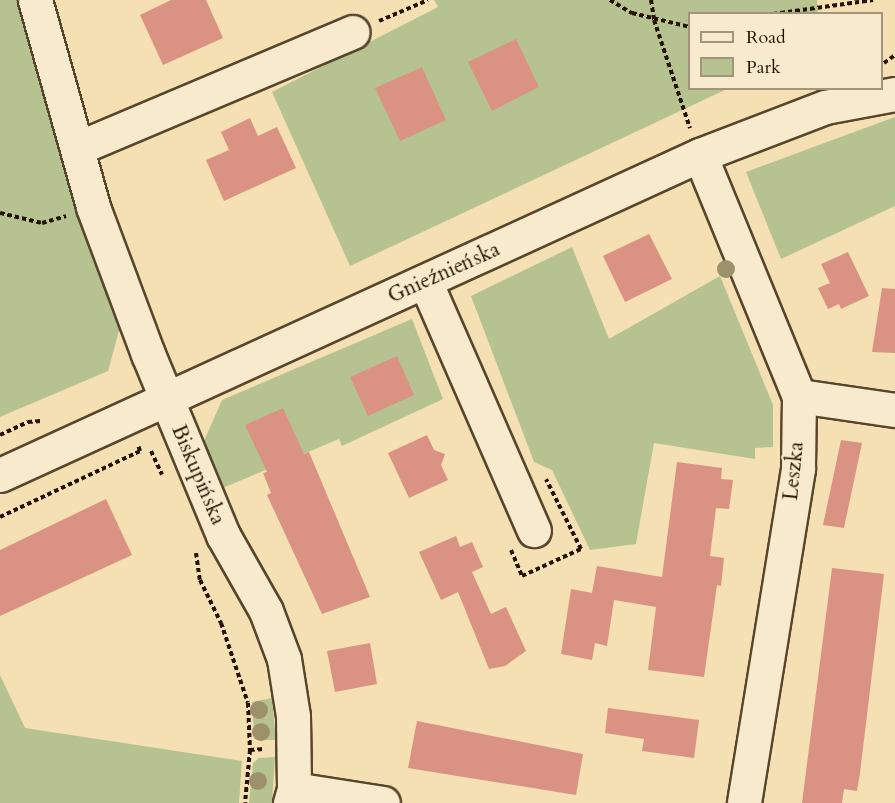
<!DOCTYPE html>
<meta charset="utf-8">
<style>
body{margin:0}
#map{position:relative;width:895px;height:803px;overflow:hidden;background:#f4e0b2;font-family:Cardo,serif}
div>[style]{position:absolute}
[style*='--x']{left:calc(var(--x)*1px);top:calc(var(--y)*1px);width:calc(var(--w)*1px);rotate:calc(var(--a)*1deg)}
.green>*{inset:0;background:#b6c390}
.building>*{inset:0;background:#da9383}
.path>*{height:4px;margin-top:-2px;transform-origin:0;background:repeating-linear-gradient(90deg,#231300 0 4.5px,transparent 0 7.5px)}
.roads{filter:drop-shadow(2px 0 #57462c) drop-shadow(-2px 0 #57462c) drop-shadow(0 2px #57462c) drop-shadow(0 -2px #57462c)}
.minor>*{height:33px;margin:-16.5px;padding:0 16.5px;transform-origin:16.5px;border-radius:16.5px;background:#f8ebcd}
.trees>*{width:18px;height:18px;margin:-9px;border-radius:50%;background:#9d916c}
span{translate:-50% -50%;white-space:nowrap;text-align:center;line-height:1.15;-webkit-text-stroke:4.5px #f8ebcd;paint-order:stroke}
.street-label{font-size:21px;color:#231300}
.legend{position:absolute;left:688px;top:12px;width:195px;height:78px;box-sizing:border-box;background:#f8ebcd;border:2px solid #a3957b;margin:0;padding:8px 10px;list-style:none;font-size:18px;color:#231300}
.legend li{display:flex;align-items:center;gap:12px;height:30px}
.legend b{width:30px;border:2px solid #a3957b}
</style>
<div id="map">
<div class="green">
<i style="clip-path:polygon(0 0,23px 0,120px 327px,108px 371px,0 417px)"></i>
<i style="clip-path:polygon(434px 0,817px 0,818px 13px,690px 14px,690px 88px,727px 89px,350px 266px,272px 92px,438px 7px)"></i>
<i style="clip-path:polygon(895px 117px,895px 206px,781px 259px,746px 172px)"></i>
<i style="clip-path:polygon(572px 247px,609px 339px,720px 276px,773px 405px,773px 447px,755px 448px,755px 459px,654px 443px,636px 544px,590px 550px,552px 470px,534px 462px,471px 296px)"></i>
<i style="clip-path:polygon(412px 319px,443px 399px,342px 446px,339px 439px,218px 490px,200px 450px,222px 400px)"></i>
<i style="clip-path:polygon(0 675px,25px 728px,242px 761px,239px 803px,0 803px)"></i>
<i style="clip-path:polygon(272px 698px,276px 740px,261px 740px,254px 735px,252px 702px)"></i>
<i style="clip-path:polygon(275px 757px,272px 803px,249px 803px,253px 763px,259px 758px)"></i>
</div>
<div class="building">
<i style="clip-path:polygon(171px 0,206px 0,223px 38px,163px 65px,140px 15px)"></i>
<i style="clip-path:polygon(516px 39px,539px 87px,492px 111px,468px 62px)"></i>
<i style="clip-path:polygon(422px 67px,446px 120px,400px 141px,375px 88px)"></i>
<i style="clip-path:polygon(250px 118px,258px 136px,277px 127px,296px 168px,224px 201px,206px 160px,229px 150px,221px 132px)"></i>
<i style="clip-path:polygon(649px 234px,672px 279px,625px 302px,603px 256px)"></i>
<i style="clip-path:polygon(848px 252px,869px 296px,841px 309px,839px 304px,828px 309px,818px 288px,830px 283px,821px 264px)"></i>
<i style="clip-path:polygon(882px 288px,895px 289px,895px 353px,872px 352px)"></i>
<i style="clip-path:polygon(397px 356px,414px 395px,368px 416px,350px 377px)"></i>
<i style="clip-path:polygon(283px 408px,304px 454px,309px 452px,370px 597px,322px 614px,267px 495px,271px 493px,263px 473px,267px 472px,245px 425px)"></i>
<i style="clip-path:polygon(427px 435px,434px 450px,445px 454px,441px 465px,448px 480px,409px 498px,388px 453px)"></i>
<i style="clip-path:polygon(841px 440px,862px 443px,844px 528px,823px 525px)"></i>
<i style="clip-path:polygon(677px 462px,722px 468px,721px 479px,733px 480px,729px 509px,716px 508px,710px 556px,724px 558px,721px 586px,717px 585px,704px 677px,648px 670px,656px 607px,614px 600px,607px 646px,595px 643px,592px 660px,561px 654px,571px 589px,592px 593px,597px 566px,662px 577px)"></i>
<i style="clip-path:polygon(106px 499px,132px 555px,0 616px,0 550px)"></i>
<i style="clip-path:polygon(456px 536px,460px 547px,472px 542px,483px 567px,472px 572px,491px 614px,506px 607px,526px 651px,505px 666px,489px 669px,458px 592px,441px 600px,419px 552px)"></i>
<i style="clip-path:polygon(832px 568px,884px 574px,860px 773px,857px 791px,844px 789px,842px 803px,802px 803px)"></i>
<i style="clip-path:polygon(370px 643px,377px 684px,335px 692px,327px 651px)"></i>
<i style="clip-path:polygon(608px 708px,699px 720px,694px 758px,642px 751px,644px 739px,605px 733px)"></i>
<i style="clip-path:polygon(417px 721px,583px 754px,576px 795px,408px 768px)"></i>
</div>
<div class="path">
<i style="--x:610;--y:0;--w:26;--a:31"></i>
<i style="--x:632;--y:13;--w:60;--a:13.6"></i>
<i style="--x:651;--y:0;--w:20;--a:81"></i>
<i style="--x:654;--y:20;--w:114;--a:71.6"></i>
<i style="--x:773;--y:14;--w:101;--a:-8"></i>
<i style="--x:379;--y:21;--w:53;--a:-23.2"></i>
<i style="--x:884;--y:63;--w:14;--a:-36"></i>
<i style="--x:0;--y:213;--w:43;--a:13.4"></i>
<i style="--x:42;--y:223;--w:25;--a:-16"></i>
<i style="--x:0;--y:435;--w:31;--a:-25"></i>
<i style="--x:28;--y:422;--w:13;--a:-4"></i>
<i style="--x:151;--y:451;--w:26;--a:65"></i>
<i style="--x:0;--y:517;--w:155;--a:-25.2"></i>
<i style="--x:140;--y:451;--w:6;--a:-108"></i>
<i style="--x:511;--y:550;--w:28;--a:67"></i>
<i style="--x:522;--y:576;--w:65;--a:-24.6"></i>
<i style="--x:581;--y:549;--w:78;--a:-116.6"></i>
<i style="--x:196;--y:553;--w:27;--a:82"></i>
<i style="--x:200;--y:580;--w:48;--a:64"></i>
<i style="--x:221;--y:623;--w:84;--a:71.4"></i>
<i style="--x:248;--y:703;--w:47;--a:87.6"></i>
<i style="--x:250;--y:750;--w:53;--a:95.4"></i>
<i style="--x:250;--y:750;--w:14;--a:-4"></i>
</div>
<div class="roads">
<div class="minor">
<i style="--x:35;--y:0;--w:215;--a:74.3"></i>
<i style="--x:93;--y:207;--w:157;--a:69.5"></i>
<i style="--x:148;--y:354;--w:196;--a:67.5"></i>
<i style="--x:223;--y:535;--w:87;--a:60.5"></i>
<i style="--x:266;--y:611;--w:51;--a:69.4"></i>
<i style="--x:284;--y:659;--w:58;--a:81"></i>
<i style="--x:293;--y:716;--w:73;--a:89.2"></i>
<i style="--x:294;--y:789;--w:15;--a:106"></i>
<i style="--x:78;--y:148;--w:298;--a:-22.9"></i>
<i style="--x:700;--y:155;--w:261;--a:67.7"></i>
<i style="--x:799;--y:396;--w:73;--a:90.8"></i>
<i style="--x:798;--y:469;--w:338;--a:99.2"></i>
<i style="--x:425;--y:281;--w:272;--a:66.4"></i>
<i style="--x:799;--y:396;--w:97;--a:8.3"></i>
<i style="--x:0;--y:475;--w:770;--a:-24.57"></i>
<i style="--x:700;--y:155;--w:134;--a:-21"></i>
<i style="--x:825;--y:107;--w:71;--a:-10.5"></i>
<i style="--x:294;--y:789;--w:90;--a:8.9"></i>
</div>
</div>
<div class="trees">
<i style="left:726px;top:269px"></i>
<i style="left:259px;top:710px"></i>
<i style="left:261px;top:732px"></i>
<i style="left:258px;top:781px"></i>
</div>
<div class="street-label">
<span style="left:444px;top:273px;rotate:-24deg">Gnieźnieńska</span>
<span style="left:794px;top:471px;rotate:-84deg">Leszka</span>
<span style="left:198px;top:475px;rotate:67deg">Biskupińska</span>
</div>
<ul class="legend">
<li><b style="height:8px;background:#f8ebcd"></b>Road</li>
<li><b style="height:16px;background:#b6c390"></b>Park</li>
</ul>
</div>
